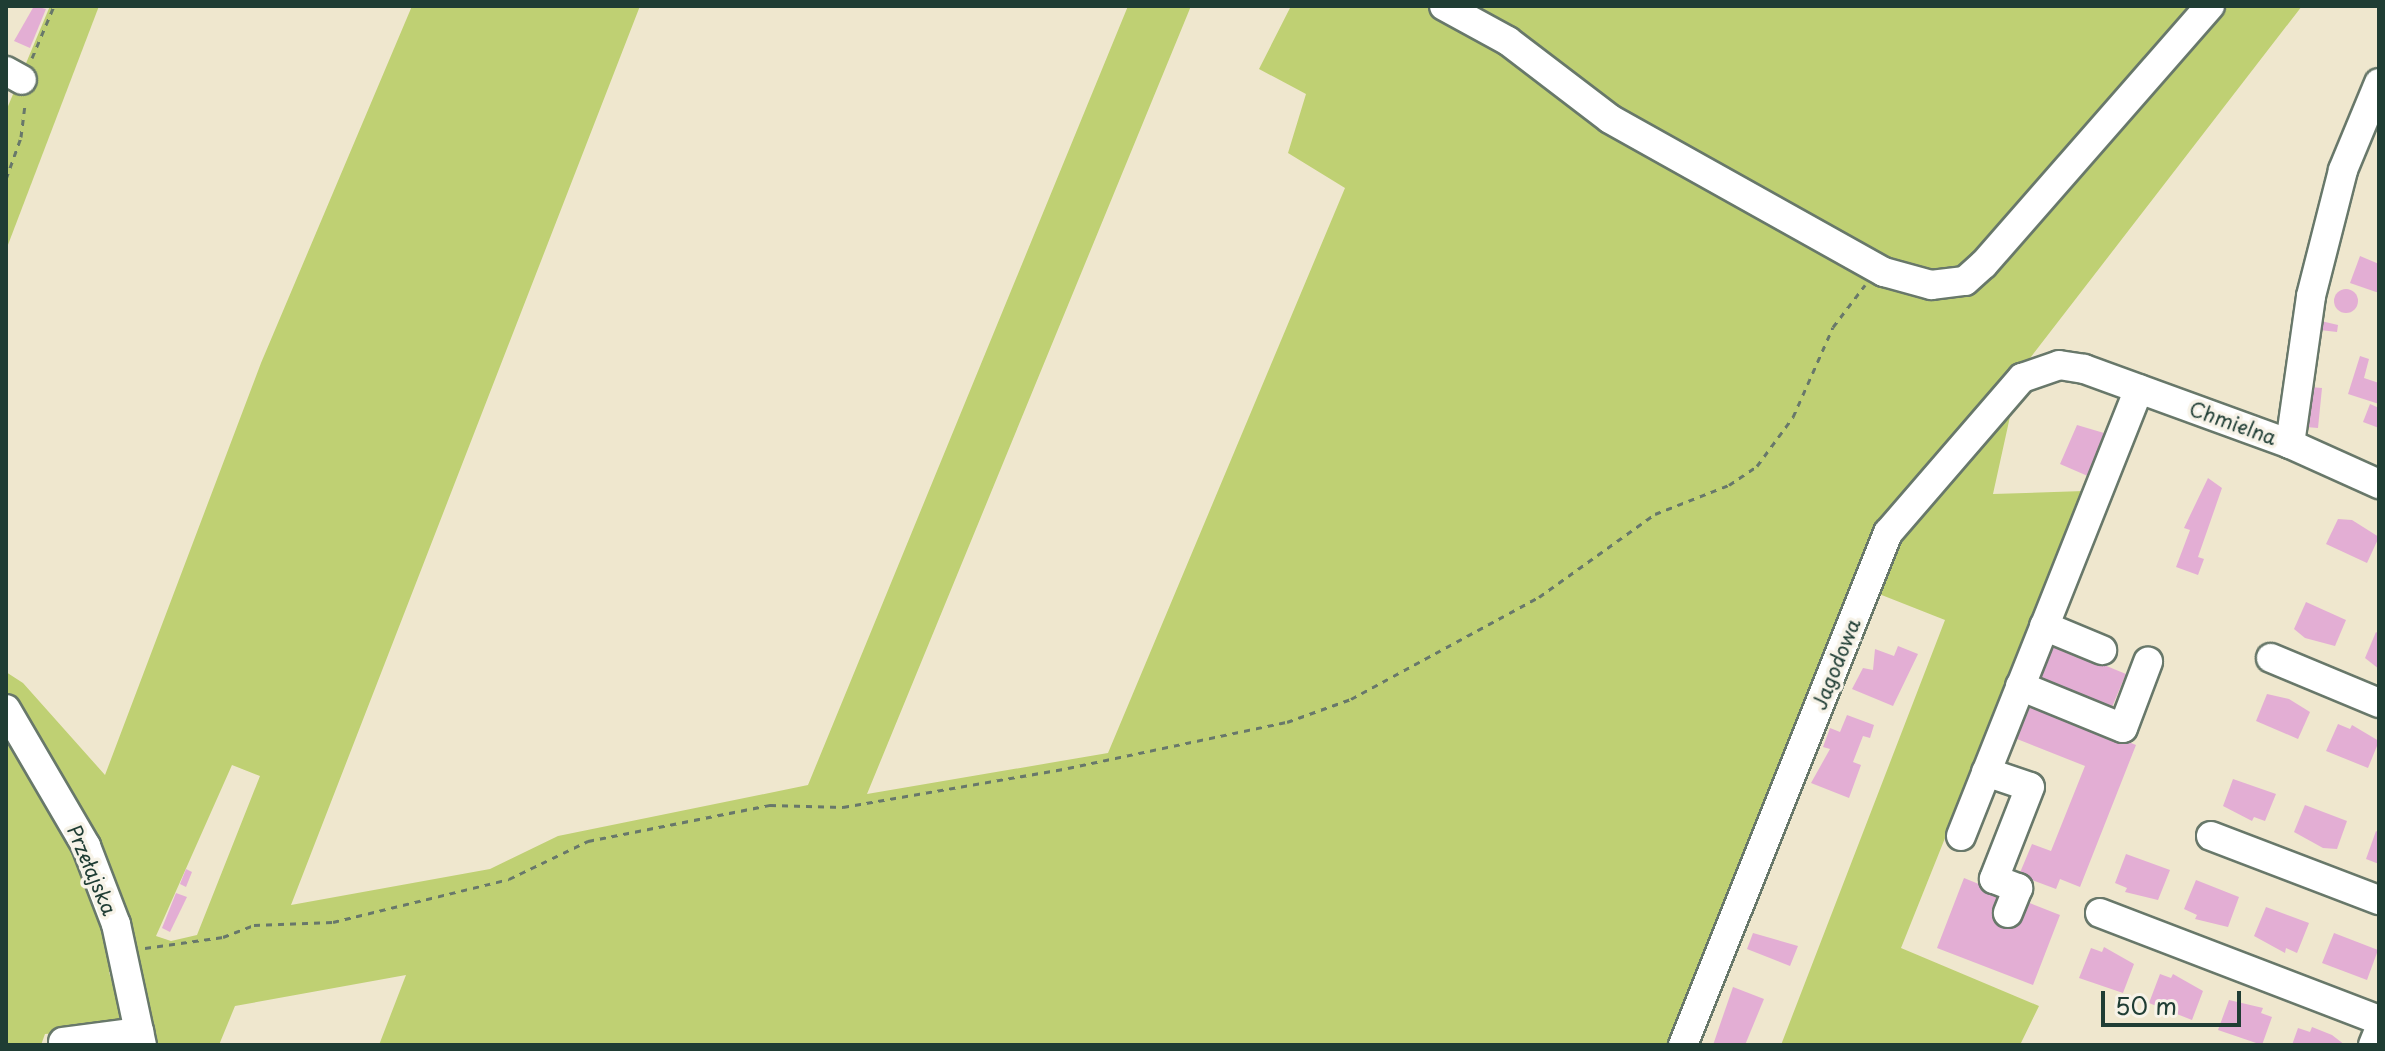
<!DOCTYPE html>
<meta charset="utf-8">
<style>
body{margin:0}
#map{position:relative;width:2385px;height:1051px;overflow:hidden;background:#efe7ce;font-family:"Playpen Sans",sans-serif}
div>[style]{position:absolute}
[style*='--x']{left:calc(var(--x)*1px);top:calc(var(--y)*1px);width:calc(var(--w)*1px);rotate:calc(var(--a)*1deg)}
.green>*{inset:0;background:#bfd073}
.building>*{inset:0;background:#e3aed4}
.round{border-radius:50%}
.path>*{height:3px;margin-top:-1.5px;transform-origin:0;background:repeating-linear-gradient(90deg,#68786a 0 6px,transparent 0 12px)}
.roads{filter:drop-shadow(2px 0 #68786a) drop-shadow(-2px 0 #68786a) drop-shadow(0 2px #68786a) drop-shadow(0 -2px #68786a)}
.minor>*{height:28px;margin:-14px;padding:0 14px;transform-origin:14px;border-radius:14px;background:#fff}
span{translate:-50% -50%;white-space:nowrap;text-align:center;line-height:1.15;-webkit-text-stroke:7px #f7f3e8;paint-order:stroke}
.street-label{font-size:20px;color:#1f3d34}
.frame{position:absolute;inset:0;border:8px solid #1f3d34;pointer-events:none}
.scale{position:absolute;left:2101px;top:991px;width:140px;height:36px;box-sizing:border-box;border:4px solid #1f3d34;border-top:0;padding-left:10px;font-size:24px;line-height:28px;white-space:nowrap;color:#1f3d34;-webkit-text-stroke:6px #f7f3e8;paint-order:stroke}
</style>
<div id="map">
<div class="green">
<i style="clip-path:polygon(50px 6px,99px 6px,6px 250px,6px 111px)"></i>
<i style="clip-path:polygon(evenodd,412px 6px,640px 6px,291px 905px,490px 869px,558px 836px,808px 785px,1128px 6px,1191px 6px,867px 794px,1108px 753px,1345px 188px,1288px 153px,1306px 94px,1259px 69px,1291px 6px,2302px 6px,2020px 371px,1993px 494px,2084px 491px,1901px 948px,2039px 1006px,2020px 1045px,1781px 1045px,1945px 620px,1874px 592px,1697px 1045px,379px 1045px,406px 975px,235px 1006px,219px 1045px,154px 1045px,136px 967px,109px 972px,126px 1028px,45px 1034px,41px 1045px,6px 1045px,6px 672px,23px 683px,105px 775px,261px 363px,412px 6px,232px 765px,260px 776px,197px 935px,171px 941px,156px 936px,232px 765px)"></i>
</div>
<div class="building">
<i style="clip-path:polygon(34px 6px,46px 9px,30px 48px,14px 41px)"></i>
<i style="clip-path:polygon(2360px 256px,2379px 264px,2379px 293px,2350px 283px)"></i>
<i class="round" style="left:2334px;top:289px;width:24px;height:24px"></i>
<i style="clip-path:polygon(2321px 321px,2338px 325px,2337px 332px,2320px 330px)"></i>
<i style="clip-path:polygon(2360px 356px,2369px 359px,2364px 378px,2379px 383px,2379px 404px,2348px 394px)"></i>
<i style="clip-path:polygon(2310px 387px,2322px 388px,2318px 428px,2306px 427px)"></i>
<i style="clip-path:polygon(2370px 404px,2379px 408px,2379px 428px,2363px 422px)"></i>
<i style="clip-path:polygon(2077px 425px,2104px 433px,2100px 443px,2110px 446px,2097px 480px,2060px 464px)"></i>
<i style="clip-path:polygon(2208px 478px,2222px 488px,2198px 557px,2204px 559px,2198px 575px,2176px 567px,2190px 530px,2184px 528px)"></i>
<i style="clip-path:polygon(2338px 519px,2352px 520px,2379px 537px,2367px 563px,2326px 544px)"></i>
<i style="clip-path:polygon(2306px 602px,2346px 620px,2335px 646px,2305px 638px,2294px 629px)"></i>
<i style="clip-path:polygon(2376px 632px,2379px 634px,2379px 669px,2365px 658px)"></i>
<i style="clip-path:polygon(2048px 642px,2126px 674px,2112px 707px,2034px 676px)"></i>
<i style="clip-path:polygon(1898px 646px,1918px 654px,1893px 706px,1852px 689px,1863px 668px,1873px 670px,1875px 649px,1894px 656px)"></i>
<i style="clip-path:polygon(2267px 694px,2289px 699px,2310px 712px,2298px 739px,2256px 721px)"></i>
<i style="clip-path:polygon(2026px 701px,2136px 745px,2080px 887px,2060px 879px,2056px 889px,2019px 875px,2032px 844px,2051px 851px,2085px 766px,2012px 737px)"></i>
<i style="clip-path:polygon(1847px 715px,1874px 725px,1870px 738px,1863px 736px,1853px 762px,1861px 765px,1849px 798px,1811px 783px,1830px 749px,1823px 747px,1830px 728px,1840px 732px)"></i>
<i style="clip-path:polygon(2338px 724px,2350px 729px,2352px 725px,2379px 741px,2368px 768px,2326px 751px)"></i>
<i style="clip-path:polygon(2233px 779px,2276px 794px,2265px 821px,2254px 817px,2252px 821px,2223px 806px)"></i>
<i style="clip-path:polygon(2305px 805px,2347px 821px,2337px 849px,2323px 848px,2294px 832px)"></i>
<i style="clip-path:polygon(2376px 831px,2379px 833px,2379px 864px,2366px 859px)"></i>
<i style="clip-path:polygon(2126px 854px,2170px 870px,2158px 900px,2125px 892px,2127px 888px,2115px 883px)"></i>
<i style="clip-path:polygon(186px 869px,192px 872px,186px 887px,180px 884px)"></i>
<i style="clip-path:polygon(1964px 878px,2001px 893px,1993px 914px,2013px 922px,2022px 900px,2060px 915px,2033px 985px,1937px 948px)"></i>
<i style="clip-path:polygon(2196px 880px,2239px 897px,2228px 927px,2195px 919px,2197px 915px,2184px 909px)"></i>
<i style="clip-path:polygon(176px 893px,187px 897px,170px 932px,162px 928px)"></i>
<i style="clip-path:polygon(2266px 907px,2309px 923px,2297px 953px,2286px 948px,2285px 953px,2254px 936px)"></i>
<i style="clip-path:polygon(1753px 933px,1798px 946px,1790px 966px,1747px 949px)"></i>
<i style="clip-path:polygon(2334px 933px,2378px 950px,2367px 980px,2322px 963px)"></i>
<i style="clip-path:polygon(2104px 947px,2134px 964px,2123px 993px,2079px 978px,2091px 948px,2102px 952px)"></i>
<i style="clip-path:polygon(2160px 974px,2171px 978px,2173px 974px,2203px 991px,2192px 1020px,2149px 1003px)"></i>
<i style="clip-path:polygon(1733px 987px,1764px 999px,1745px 1045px,1713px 1045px)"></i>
<i style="clip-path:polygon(2229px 1000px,2263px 1008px,2261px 1013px,2272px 1017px,2262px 1045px,2218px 1030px)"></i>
<i style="clip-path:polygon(2312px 1027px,2332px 1035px,2345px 1045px,2292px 1045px,2298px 1028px,2310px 1032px)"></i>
</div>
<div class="path">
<i style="--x:32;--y:58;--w:56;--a:-67.1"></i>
<i style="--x:6;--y:179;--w:45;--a:-70.3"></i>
<i style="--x:21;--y:137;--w:34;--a:-83"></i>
<i style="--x:145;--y:948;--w:79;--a:-8"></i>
<i style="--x:223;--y:937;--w:33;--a:-21"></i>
<i style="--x:254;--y:925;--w:79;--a:-2.2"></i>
<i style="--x:333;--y:922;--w:181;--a:-13.7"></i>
<i style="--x:509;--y:879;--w:88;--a:-25.7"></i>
<i style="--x:588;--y:841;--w:186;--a:-11.2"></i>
<i style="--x:770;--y:805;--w:73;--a:1.6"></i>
<i style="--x:843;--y:807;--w:228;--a:-9.8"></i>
<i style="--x:1068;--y:768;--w:224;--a:-11.9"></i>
<i style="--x:1287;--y:722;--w:68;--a:-19.8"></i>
<i style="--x:1351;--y:699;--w:214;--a:-28.5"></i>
<i style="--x:1539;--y:597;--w:143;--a:-35.6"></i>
<i style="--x:1655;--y:514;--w:79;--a:-21.4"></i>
<i style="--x:1729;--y:485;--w:34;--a:-34"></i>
<i style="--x:1757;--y:466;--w:61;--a:-53.7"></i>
<i style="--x:1793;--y:417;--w:98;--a:-66"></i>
<i style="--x:1833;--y:327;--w:53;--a:-52.7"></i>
</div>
<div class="roads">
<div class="minor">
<i style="--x:1444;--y:6;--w:73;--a:28.7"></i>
<i style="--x:1508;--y:41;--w:128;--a:37.4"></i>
<i style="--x:1610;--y:119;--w:314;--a:29.2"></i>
<i style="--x:1884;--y:272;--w:49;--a:15.5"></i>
<i style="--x:1931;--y:285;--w:34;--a:-7"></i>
<i style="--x:1965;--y:281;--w:25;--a:-42"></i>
<i style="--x:1984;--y:264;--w:343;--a:-48.8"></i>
<i style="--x:6;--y:71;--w:18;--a:29"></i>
<i style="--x:2290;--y:444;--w:149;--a:-81.9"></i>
<i style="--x:2311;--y:296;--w:130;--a:-75.7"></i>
<i style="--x:2343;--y:170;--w:94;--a:-67.5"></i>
<i style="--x:2044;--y:626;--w:63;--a:22.5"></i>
<i style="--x:2271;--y:658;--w:117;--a:22.6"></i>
<i style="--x:2020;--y:686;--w:111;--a:22.2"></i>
<i style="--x:2123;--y:728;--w:71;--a:-69.3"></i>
<i style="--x:6;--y:709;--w:159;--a:59.7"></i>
<i style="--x:86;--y:846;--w:84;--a:69"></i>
<i style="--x:116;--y:924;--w:124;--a:77.9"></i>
<i style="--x:1986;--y:772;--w:46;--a:18.8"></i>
<i style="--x:2030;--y:787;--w:99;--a:111.4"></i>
<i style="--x:1994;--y:879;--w:26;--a:21"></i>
<i style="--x:2018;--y:888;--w:27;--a:112"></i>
<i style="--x:1961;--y:836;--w:481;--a:-68.3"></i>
<i style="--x:2211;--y:836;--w:180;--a:20.9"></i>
<i style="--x:2100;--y:913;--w:299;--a:21"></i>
<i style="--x:63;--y:1042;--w:77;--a:-7.5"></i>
<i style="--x:1683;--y:1045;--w:552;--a:-68.18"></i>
<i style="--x:1888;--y:533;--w:205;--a:-49.2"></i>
<i style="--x:2022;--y:378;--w:39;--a:-19"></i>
<i style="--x:2059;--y:365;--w:25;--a:9"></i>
<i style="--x:2084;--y:369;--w:219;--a:20"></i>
<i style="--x:2290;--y:444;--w:98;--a:24.2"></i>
<i style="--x:2373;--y:1045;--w:16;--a:-68"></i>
</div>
</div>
<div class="street-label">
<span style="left:2233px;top:423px;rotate:20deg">Chmielna</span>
<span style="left:1836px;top:664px;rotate:-68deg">Jagodowa</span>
<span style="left:92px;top:870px;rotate:67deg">Przełajska</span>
</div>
<div class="frame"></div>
<div class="scale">50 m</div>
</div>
